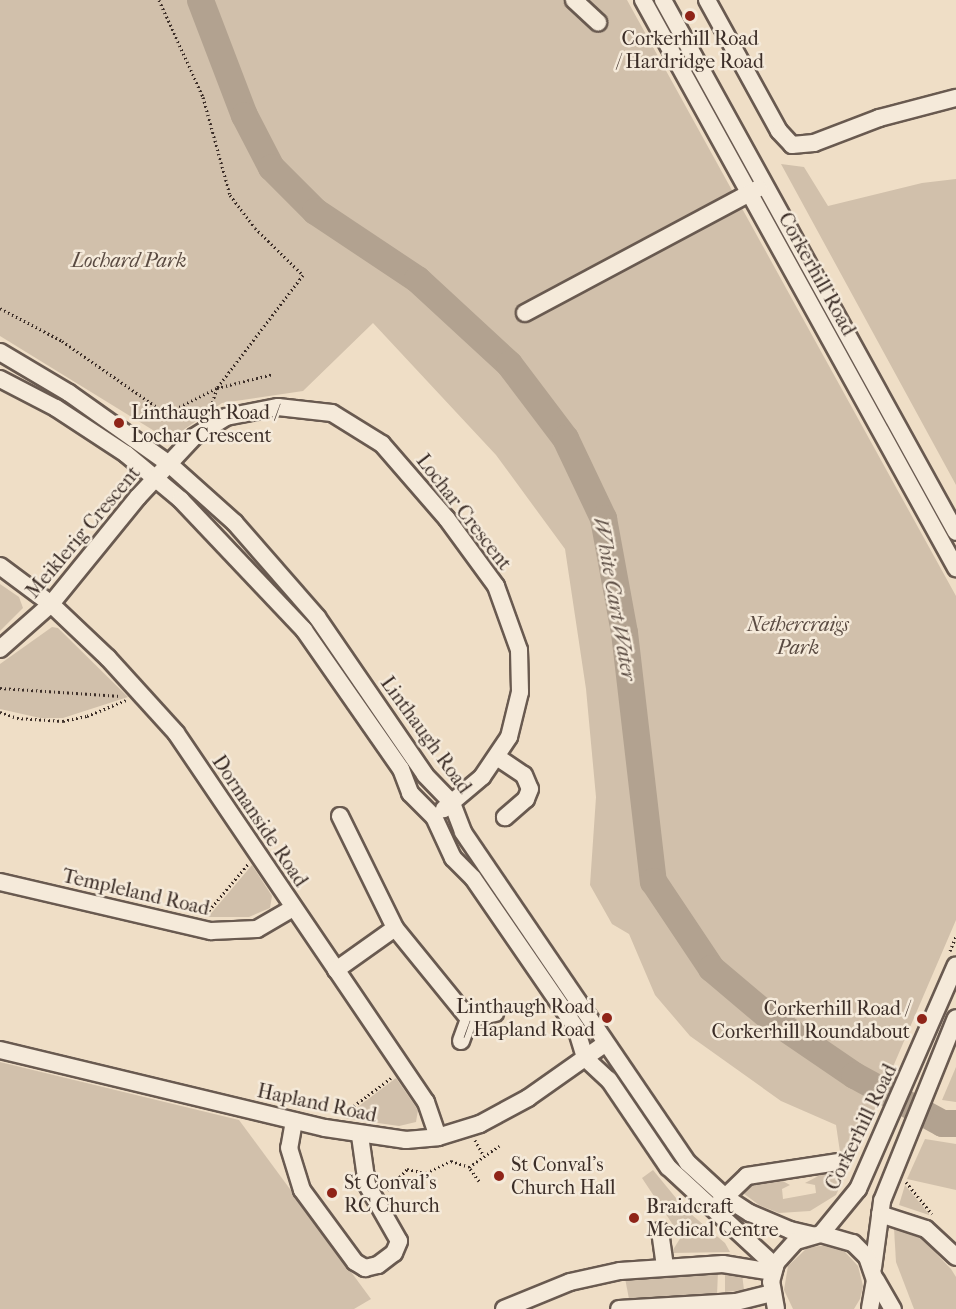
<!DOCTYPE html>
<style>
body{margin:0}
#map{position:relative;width:956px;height:1309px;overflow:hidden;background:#efdec6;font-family:"IM FELL French Canon",serif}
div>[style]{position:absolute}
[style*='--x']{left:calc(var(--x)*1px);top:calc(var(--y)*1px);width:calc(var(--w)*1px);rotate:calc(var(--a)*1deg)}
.green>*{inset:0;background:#d1c0ab}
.river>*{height:27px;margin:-13.5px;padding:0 13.5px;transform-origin:13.5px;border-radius:13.5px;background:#b2a290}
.path>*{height:3px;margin-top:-1.5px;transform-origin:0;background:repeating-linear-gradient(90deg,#3c2e28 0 1.5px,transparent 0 4.5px)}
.roads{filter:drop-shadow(2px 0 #695a50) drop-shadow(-2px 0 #695a50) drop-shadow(0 2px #695a50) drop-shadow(0 -2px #695a50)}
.minor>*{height:16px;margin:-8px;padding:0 8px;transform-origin:8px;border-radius:8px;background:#f5eada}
.dots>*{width:16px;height:16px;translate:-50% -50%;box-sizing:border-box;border:3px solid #f5eada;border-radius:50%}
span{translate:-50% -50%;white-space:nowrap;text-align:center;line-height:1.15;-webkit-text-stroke:5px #f5eada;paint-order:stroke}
.poi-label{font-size:20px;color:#3c2e28}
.left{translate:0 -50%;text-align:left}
.right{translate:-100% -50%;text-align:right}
.park-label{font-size:20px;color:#5a4b42;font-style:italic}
.street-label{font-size:20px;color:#3c2e28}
.water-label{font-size:21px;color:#5a4b42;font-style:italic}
</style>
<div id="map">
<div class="green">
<i style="clip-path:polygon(0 0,627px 0,956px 596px,956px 920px,856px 1153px,840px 1152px,836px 1125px,781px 1101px,690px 1036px,655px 995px,629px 934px,612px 924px,590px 885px,596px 797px,586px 689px,565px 549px,496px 455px,373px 323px,303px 391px,222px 403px,169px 440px,0 336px)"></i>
<i style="clip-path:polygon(781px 164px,804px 167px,828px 206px,922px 183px,956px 179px,956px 485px)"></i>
<i style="clip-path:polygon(0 584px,19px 597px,23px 608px,0 631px)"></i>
<i style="clip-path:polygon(52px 627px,58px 628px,128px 697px,63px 718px,40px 718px,0 709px,0 664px)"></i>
<i style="clip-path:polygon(252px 865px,272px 896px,270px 908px,249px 917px,208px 917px)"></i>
<i style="clip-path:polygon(0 1062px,239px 1120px,371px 1299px,354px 1309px,0 1309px)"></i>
<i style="clip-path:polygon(956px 1067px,956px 1102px,942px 1100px)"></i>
<i style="clip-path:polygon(396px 1078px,418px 1110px,416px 1122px,399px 1126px,343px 1118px)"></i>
<i style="clip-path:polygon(925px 1139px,956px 1144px,956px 1190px,907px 1179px)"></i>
<i style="clip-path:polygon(653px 1170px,685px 1209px,725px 1243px,730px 1252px,671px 1253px,681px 1237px,642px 1178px)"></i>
<i style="clip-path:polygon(824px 1173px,846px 1173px,836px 1195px,810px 1211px,779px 1213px,759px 1205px,743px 1193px,750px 1185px,779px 1179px,790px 1185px,782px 1189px,783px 1199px,816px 1193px,815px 1185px,805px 1183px)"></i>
<i style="clip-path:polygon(905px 1185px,929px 1214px,929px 1215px,899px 1205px)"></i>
<i style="clip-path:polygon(727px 1207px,760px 1230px,752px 1239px,723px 1208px)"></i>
<i style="clip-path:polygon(894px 1228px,920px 1237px,951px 1269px,956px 1277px,956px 1309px,914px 1309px,896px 1262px)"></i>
<i style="clip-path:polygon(826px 1245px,845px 1252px,858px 1266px,863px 1286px,860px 1299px,854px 1309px,793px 1309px,784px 1290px,788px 1266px,807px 1248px)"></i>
<i style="clip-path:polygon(718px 1271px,717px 1295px,629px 1299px,625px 1278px)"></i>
<i style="clip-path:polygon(725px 1271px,742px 1274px,744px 1290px,725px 1292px)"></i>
</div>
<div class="river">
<i style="--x:200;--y:0;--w:123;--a:69.1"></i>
<i style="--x:244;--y:115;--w:59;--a:62.6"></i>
<i style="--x:271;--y:167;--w:62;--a:45"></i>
<i style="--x:315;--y:211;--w:123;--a:33.7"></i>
<i style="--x:417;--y:279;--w:125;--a:42.7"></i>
<i style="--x:509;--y:364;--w:93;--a:52.9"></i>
<i style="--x:565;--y:438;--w:89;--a:64.6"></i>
<i style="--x:603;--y:518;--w:116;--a:79.6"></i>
<i style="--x:624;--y:632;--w:251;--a:83.4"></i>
<i style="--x:653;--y:881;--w:105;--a:56.3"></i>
<i style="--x:711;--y:968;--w:76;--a:40.2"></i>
<i style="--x:769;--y:1017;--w:103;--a:34.3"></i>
<i style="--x:854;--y:1075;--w:100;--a:28.6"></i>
<i style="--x:942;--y:1123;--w:14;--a:0"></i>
</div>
<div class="path">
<i style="--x:159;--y:0;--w:107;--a:65.6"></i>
<i style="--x:203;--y:97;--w:102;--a:74.6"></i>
<i style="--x:230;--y:195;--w:41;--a:52.9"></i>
<i style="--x:255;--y:228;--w:67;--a:44.4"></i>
<i style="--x:303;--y:275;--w:142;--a:127.3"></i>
<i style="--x:217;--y:388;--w:20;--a:108"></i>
<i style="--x:0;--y:308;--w:70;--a:28"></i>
<i style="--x:62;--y:341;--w:119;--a:34.8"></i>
<i style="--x:160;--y:409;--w:11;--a:10"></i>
<i style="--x:171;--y:411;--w:51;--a:-26.6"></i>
<i style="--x:217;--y:388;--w:58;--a:-14"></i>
<i style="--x:0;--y:688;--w:121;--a:3.8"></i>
<i style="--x:0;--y:712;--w:18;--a:19"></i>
<i style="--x:17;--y:718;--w:46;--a:3.7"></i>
<i style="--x:63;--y:721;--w:25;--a:-12"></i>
<i style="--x:87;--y:716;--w:42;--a:-22.3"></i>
<i style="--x:206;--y:914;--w:65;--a:-50"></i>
<i style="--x:950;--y:951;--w:16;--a:-68"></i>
<i style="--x:343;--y:1114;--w:60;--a:-36.9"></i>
<i style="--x:475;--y:1140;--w:18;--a:61"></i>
<i style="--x:479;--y:1181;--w:17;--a:-126"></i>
<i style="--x:469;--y:1167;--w:37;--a:-35"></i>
<i style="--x:906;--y:1182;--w:41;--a:50.9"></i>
<i style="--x:387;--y:1190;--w:29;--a:-46"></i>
<i style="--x:407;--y:1169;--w:19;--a:12"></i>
<i style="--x:426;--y:1173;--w:28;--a:-26"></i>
<i style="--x:451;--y:1161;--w:19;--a:18"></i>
</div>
<div class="roads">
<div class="minor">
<i style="--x:574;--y:0;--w:33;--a:43"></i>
<i style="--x:643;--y:0;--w:649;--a:61.14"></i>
<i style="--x:663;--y:0;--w:607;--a:61.16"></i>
<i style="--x:707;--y:0;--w:149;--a:61.2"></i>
<i style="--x:779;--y:131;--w:19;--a:47"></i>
<i style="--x:792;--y:145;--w:22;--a:-5"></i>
<i style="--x:814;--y:143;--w:70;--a:-21"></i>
<i style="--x:879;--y:118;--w:80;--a:-14.6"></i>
<i style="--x:525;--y:313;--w:265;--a:-28.1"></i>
<i style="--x:0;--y:352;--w:80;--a:30.7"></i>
<i style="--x:69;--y:393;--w:121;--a:35.3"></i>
<i style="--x:168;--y:463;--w:90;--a:41.8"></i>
<i style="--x:235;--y:523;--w:125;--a:48.9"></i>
<i style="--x:317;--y:617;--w:191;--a:55.6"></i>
<i style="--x:425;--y:775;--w:39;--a:46"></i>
<i style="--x:452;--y:803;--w:31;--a:69"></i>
<i style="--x:463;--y:832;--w:399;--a:55.8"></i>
<i style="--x:687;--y:1162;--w:52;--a:42.6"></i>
<i style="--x:725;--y:1197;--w:30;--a:33"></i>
<i style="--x:750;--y:1213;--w:43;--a:23"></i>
<i style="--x:790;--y:1230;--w:23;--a:13"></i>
<i style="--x:0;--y:379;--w:63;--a:27.4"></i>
<i style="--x:56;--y:408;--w:84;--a:33.3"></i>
<i style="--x:126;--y:454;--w:72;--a:39.9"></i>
<i style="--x:181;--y:500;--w:179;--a:46.6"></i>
<i style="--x:304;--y:630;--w:169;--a:55.1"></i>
<i style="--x:401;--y:769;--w:26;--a:69"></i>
<i style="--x:410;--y:793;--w:34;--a:45"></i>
<i style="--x:434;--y:817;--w:45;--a:65.1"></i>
<i style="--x:453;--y:858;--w:28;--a:45"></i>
<i style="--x:473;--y:878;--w:182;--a:55.5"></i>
<i style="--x:576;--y:1028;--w:31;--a:73"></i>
<i style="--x:585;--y:1058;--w:33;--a:43"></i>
<i style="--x:609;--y:1080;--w:105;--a:55.9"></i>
<i style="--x:668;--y:1167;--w:146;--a:42.8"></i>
<i style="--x:0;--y:566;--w:64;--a:36.7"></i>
<i style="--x:51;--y:604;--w:79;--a:43.5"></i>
<i style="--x:108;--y:658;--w:101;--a:47.8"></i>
<i style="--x:176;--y:733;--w:446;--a:55.9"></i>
<i style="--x:426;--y:1102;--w:37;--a:71"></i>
<i style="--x:0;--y:649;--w:68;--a:-41.4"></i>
<i style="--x:51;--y:604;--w:138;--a:-50.9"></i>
<i style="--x:138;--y:497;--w:82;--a:-47"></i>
<i style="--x:194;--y:437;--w:38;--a:-32"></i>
<i style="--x:226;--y:417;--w:53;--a:-10.9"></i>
<i style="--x:278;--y:407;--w:54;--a:6.3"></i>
<i style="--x:332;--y:413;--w:59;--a:31.8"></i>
<i style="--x:382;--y:444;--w:99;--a:49.1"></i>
<i style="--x:447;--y:519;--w:83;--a:53.8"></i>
<i style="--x:496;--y:586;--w:68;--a:70.2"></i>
<i style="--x:519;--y:650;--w:42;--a:88.6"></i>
<i style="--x:520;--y:692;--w:46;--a:103.7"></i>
<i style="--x:509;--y:737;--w:48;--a:124"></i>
<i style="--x:482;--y:777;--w:50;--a:139.9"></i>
<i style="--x:497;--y:757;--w:32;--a:34"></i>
<i style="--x:524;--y:775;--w:15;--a:67"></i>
<i style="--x:530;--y:789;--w:11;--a:112"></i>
<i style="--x:526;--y:799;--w:28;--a:139"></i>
<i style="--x:340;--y:816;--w:125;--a:63.8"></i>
<i style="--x:395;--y:928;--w:117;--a:50.9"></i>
<i style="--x:0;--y:882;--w:217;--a:13.1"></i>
<i style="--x:211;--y:931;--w:46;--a:-2.5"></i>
<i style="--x:257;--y:929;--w:42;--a:-30.3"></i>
<i style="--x:336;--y:970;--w:72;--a:-35.4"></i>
<i style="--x:461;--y:1041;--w:23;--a:-70"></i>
<i style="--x:469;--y:1019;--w:27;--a:-13"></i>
<i style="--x:0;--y:1050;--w:334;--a:13.5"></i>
<i style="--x:325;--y:1128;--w:82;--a:8.4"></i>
<i style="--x:406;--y:1140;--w:32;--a:-5"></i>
<i style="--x:438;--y:1137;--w:44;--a:-17.2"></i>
<i style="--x:480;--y:1124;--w:55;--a:-28.4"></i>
<i style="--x:528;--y:1098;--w:95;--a:-35.2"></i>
<i style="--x:294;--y:1121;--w:27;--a:100"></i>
<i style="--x:289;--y:1148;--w:44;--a:72.8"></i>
<i style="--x:302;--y:1190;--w:89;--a:53.6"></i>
<i style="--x:355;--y:1262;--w:12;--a:31"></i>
<i style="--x:365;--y:1268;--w:13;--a:-13"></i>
<i style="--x:378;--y:1265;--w:20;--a:-37"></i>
<i style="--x:394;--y:1253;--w:13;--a:-67"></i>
<i style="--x:399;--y:1241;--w:64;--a:-119.7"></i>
<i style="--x:367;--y:1185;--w:49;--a:-98.1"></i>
<i style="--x:718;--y:1204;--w:40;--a:-44"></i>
<i style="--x:747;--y:1176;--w:93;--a:-8.7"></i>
<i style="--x:880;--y:1214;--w:48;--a:18.1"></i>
<i style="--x:926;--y:1229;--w:41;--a:43"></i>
<i style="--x:660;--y:1231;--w:34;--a:82"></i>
<i style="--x:821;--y:1234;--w:58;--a:-50.6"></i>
<i style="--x:858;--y:1189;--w:244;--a:-66.4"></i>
<i style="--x:873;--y:1268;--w:68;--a:-82.3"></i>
<i style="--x:882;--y:1201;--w:197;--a:-68"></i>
<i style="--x:876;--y:1280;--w:34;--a:60"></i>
<i style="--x:504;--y:1309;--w:71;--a:-22.2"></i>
<i style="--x:570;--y:1282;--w:51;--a:-12.4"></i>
<i style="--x:620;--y:1271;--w:103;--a:-3.9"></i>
<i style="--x:723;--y:1264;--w:51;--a:9.1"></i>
<i style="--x:619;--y:1309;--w:117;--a:-3.4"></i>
<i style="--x:736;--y:1302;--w:36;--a:-14"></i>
<i style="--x:776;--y:1309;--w:27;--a:-100"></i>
<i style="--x:771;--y:1282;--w:20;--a:-75"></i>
<i style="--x:776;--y:1263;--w:30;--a:-48"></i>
<i style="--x:796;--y:1241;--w:26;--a:-16"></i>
<i style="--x:821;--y:1234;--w:33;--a:16"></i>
<i style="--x:853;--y:1243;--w:20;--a:45"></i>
<i style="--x:867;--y:1257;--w:24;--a:71"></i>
<i style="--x:875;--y:1280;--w:29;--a:100"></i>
</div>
</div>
<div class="dots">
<i style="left:690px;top:16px;background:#8f2418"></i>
<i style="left:119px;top:423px;background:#8f2418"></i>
<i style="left:607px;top:1018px;background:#8f2418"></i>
<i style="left:922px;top:1019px;background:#8f2418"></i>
<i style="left:499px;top:1176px;background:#8f2418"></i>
<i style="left:332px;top:1193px;background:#8f2418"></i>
<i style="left:634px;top:1218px;background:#8f2418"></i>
</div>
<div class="poi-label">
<span style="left:690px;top:50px">Corkerhill Road<br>/ Hardridge Road</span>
<span class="left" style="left:131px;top:424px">Linthaugh Road /<br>Lochar Crescent</span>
<span class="right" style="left:595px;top:1018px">Linthaugh Road<br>/ Hapland Road</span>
<span class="right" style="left:910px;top:1020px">Corkerhill Road /<br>Corkerhill Roundabout</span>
<span class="left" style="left:511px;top:1176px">St Conval's<br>Church Hall</span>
<span class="left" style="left:344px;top:1194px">St Conval's<br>RC Church</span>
<span class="left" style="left:646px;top:1218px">Braidcraft<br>Medical Centre</span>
</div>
<div class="park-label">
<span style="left:129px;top:260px">Lochard Park</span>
<span style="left:798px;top:636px">Nethercraigs<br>Park</span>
</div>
<div class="street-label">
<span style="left:817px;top:274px;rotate:61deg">Corkerhill Road</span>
<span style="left:464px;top:512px;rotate:52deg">Lochar Crescent</span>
<span style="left:83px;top:532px;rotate:-50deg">Meiklerig Crescent</span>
<span style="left:426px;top:735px;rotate:54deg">Linthaugh Road</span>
<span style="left:260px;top:821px;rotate:56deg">Dormanside Road</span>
<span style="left:136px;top:892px;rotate:13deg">Templeland Road</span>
<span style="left:317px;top:1103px;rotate:12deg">Hapland Road</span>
<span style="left:861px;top:1127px;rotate:-64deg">Corkerhill Road</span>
</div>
<div class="water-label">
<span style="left:615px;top:599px;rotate:80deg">White Cart Water</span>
</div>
</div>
